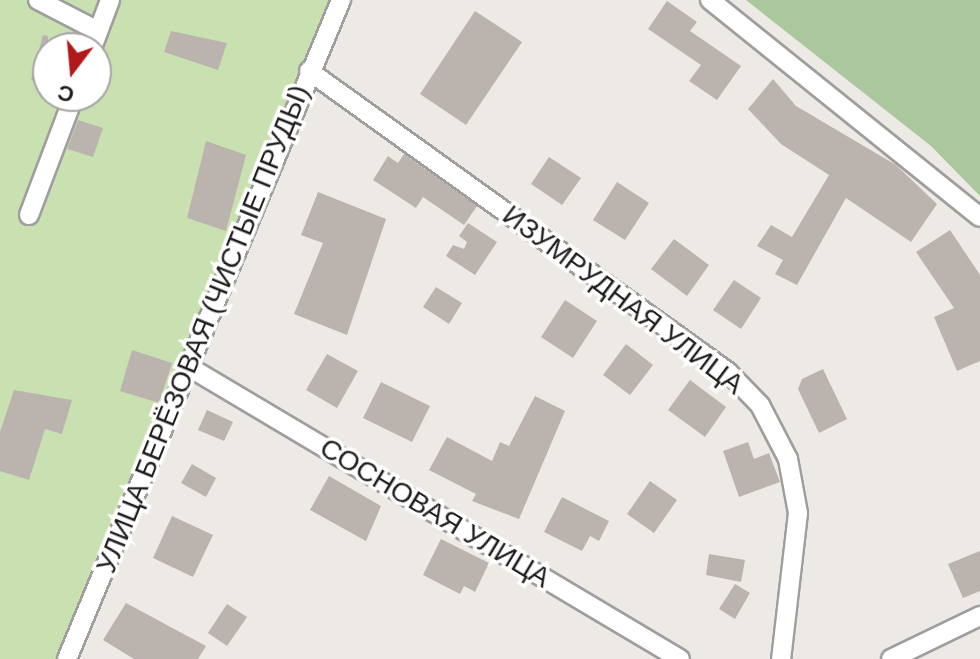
<!DOCTYPE html>
<meta charset="utf-8">
<style>
body{margin:0}
#map{position:relative;width:980px;height:659px;overflow:hidden;background:#edeae5;font-family:Arial,sans-serif}
div>[style]{position:absolute}
[style*='--x']{left:calc(var(--x)*1px);top:calc(var(--y)*1px);width:calc(var(--w)*1px);rotate:calc(var(--a)*1deg)}
.grass>*{inset:0;background:#c9e1b1}
.forest>*{inset:0;background:#abc79e}
.building>*{inset:0;background:#bab3ae}
.roads{filter:drop-shadow(2px 0 #9e9e9e) drop-shadow(-2px 0 #9e9e9e) drop-shadow(0 2px #9e9e9e) drop-shadow(0 -2px #9e9e9e)}
.minor>*{height:18px;margin:-9px;padding:0 9px;transform-origin:9px;border-radius:9px;background:#fff}
span{translate:-50% -50%;white-space:nowrap;text-align:center;line-height:1.15;-webkit-text-stroke:7px #fff;paint-order:stroke}
.street-label{font-size:28px;color:#1d1d1d}
.north{position:absolute;left:32px;top:32px;width:80px;height:80px;box-sizing:border-box;background:#fff;border:2px solid #a5a5a5;border-radius:50%;rotate:196deg;font-size:22px;font-weight:700;line-height:32px;text-align:center;color:#1d1d1d}
.north::after{content:'';display:block;margin:auto;width:28px;height:36px;background:#b2191b;clip-path:polygon(50% 0,100% 100%,50% 72%,0 100%)}
</style>
<div id="map">
<div class="grass">
<i style="clip-path:polygon(evenodd,0 0,341px 0,67px 659px,0 659px,0 0,48px 48px,96px 48px,96px 96px,48px 96px,48px 48px)"></i>
</div>
<div class="forest">
<i style="clip-path:polygon(746px 0,980px 0,980px 196px,931px 146px)"></i>
</div>
<div class="building">
<i style="clip-path:polygon(667px 1px,697px 22px,690px 31px,741px 66px,717px 100px,689px 81px,701px 65px,648px 29px)"></i>
<i style="clip-path:polygon(475px 11px,522px 42px,466px 125px,420px 94px)"></i>
<i style="clip-path:polygon(171px 31px,227px 43px,218px 70px,164px 52px)"></i>
<i style="clip-path:polygon(43px 35px,48px 36px,48px 84px,31px 80px)"></i>
<i style="clip-path:polygon(773px 79px,796px 106px,896px 165px,937px 204px,911px 242px,846px 198px,797px 285px,775px 274px,783px 260px,757px 246px,771px 225px,792px 237px,829px 175px,781px 144px,748px 109px)"></i>
<i style="clip-path:polygon(78px 120px,103px 128px,93px 157px,67px 149px)"></i>
<i style="clip-path:polygon(206px 141px,246px 155px,226px 231px,187px 218px)"></i>
<i style="clip-path:polygon(404px 154px,477px 206px,464px 225px,423px 197px,416px 208px,373px 180px,388px 156px,398px 163px)"></i>
<i style="clip-path:polygon(549px 157px,581px 178px,562px 205px,531px 184px)"></i>
<i style="clip-path:polygon(617px 182px,649px 203px,625px 240px,593px 220px)"></i>
<i style="clip-path:polygon(318px 192px,386px 219px,347px 335px,294px 314px,323px 243px,301px 235px)"></i>
<i style="clip-path:polygon(468px 223px,497px 242px,475px 275px,446px 256px,453px 245px,464px 249px,467px 242px,459px 236px)"></i>
<i style="clip-path:polygon(950px 230px,980px 275px,980px 361px,957px 371px,934px 317px,954px 308px,916px 252px)"></i>
<i style="clip-path:polygon(674px 239px,709px 265px,687px 296px,651px 269px)"></i>
<i style="clip-path:polygon(734px 280px,761px 298px,741px 329px,713px 310px)"></i>
<i style="clip-path:polygon(436px 287px,462px 303px,449px 324px,423px 307px)"></i>
<i style="clip-path:polygon(565px 300px,597px 321px,573px 358px,541px 337px)"></i>
<i style="clip-path:polygon(626px 344px,653px 365px,630px 395px,603px 375px)"></i>
<i style="clip-path:polygon(132px 350px,172px 363px,159px 403px,120px 391px)"></i>
<i style="clip-path:polygon(327px 354px,358px 371px,337px 408px,306px 390px)"></i>
<i style="clip-path:polygon(823px 369px,847px 419px,819px 433px,798px 389px,802px 379px)"></i>
<i style="clip-path:polygon(690px 380px,726px 407px,705px 437px,668px 410px)"></i>
<i style="clip-path:polygon(381px 382px,430px 406px,412px 442px,363px 418px)"></i>
<i style="clip-path:polygon(14px 390px,72px 400px,62px 434px,45px 429px,29px 480px,0 471px,0 432px)"></i>
<i style="clip-path:polygon(535px 396px,565px 411px,519px 519px,472px 501px,476px 494px,429px 470px,447px 437px,492px 461px,500px 442px,509px 446px)"></i>
<i style="clip-path:polygon(207px 410px,233px 422px,224px 441px,198px 430px)"></i>
<i style="clip-path:polygon(748px 442px,754px 459px,769px 453px,780px 482px,739px 497px,723px 451px)"></i>
<i style="clip-path:polygon(192px 464px,216px 478px,206px 497px,181px 483px)"></i>
<i style="clip-path:polygon(329px 476px,381px 506px,366px 541px,310px 510px)"></i>
<i style="clip-path:polygon(650px 481px,677px 500px,654px 533px,627px 514px)"></i>
<i style="clip-path:polygon(562px 497px,609px 521px,599px 541px,590px 536px,582px 551px,544px 532px)"></i>
<i style="clip-path:polygon(172px 516px,213px 535px,193px 577px,153px 558px)"></i>
<i style="clip-path:polygon(441px 539px,489px 563px,475px 592px,464px 586px,460px 594px,423px 575px)"></i>
<i style="clip-path:polygon(980px 551px,980px 591px,963px 598px,948px 564px)"></i>
<i style="clip-path:polygon(709px 554px,745px 560px,741px 582px,706px 575px)"></i>
<i style="clip-path:polygon(735px 584px,750px 593px,735px 619px,719px 609px)"></i>
<i style="clip-path:polygon(126px 603px,206px 646px,198px 659px,134px 659px,103px 640px)"></i>
<i style="clip-path:polygon(227px 604px,247px 617px,227px 646px,208px 633px)"></i>
</div>
<div class="roads">
<div class="minor">
<i style="--x:38;--y:0;--w:68;--a:27.3"></i>
<i style="--x:710;--y:0;--w:346;--a:38.8"></i>
<i style="--x:92;--y:48;--w:51;--a:-69.4"></i>
<i style="--x:309;--y:71;--w:516;--a:35.69"></i>
<i style="--x:728;--y:372;--w:46;--a:45.9"></i>
<i style="--x:760;--y:405;--w:61;--a:62.6"></i>
<i style="--x:788;--y:459;--w:55;--a:79.5"></i>
<i style="--x:798;--y:513;--w:147;--a:96.6"></i>
<i style="--x:29;--y:215;--w:127;--a:-69.3"></i>
<i style="--x:189;--y:367;--w:571;--a:30.74"></i>
<i style="--x:67;--y:659;--w:714;--a:-67.42"></i>
<i style="--x:891;--y:659;--w:99;--a:-25.8"></i>
</div>
</div>
<div class="street-label">
<span style="left:623px;top:300px;rotate:37deg">ИЗУМРУДНАЯ УЛИЦА</span>
<span style="left:203px;top:329px;rotate:-68deg">УЛИЦА БЕРЁЗОВАЯ (ЧИСТЫЕ ПРУДЫ)</span>
<span style="left:435px;top:513px;rotate:31deg">СОСНОВАЯ УЛИЦА</span>
</div>
<div class="north">С</div>
</div>
